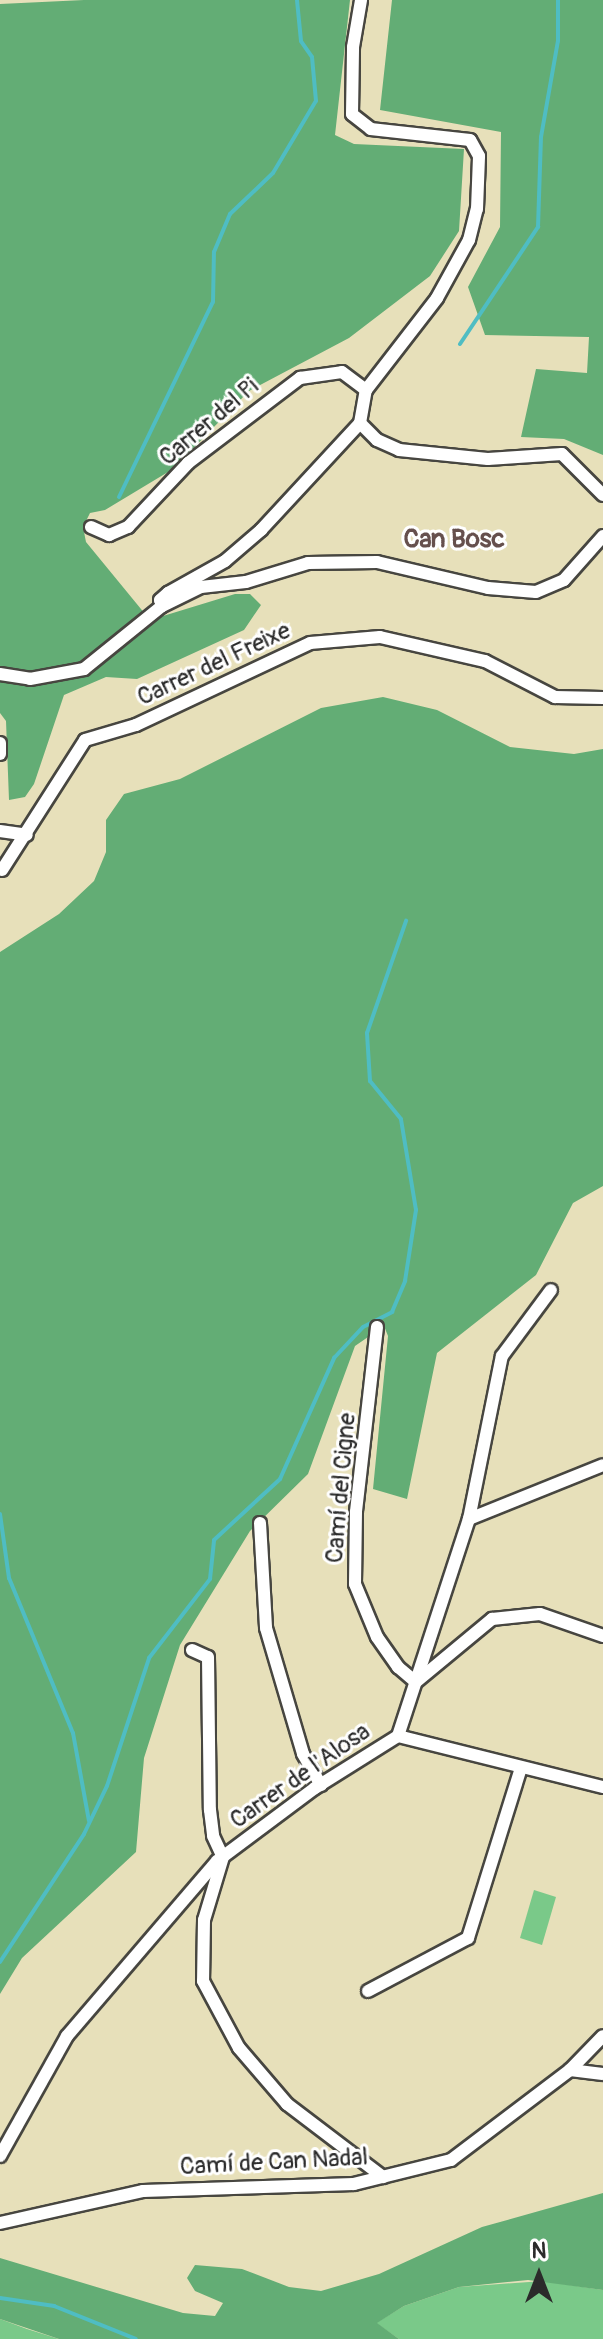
<!DOCTYPE html>
<meta charset="utf-8">
<style>
body{margin:0}
#map{position:relative;width:603px;height:2339px;overflow:hidden;background:#e7e0ba;font-family:Pangolin,sans-serif}
div>[style]{position:absolute}
[style*='--x']{left:calc(var(--x)*1px);top:calc(var(--y)*1px);width:calc(var(--w)*1px);rotate:calc(var(--a)*1deg)}
.green>*{inset:0;background:#7ac989}
.forest>*{inset:0;background:#63ad75}
.stream>*{height:4px;margin:-2px;padding:0 2px;transform-origin:2px;border-radius:2px;background:#4fbdc3}
.roads{filter:drop-shadow(2px 0 #474640) drop-shadow(-2px 0 #474640) drop-shadow(0 2px #474640) drop-shadow(0 -2px #474640)}
.minor>*{height:12px;margin:-6px;padding:0 6px;transform-origin:6px;border-radius:6px;background:#fff}
span{translate:-50% -50%;white-space:nowrap;text-align:center;line-height:1.15;-webkit-text-stroke:6px #fff;paint-order:stroke}
.street-label{font-size:24px;color:#2b2b2b}
.neighbourhood-label{font-size:26px;color:#66504d;font-weight:700}
.north{position:absolute;left:499px;top:2235px;width:80px;height:80px;-webkit-text-stroke:6px #fff;paint-order:stroke;rotate:0deg;font-size:22px;font-weight:700;line-height:32px;text-align:center;color:#2b2b2b}
.north::after{content:'';display:block;margin:auto;width:28px;height:36px;background:#2b2b2b;clip-path:polygon(50% 0,100% 100%,50% 72%,0 100%)}
</style>
<div id="map">
<div class="green">
<i style="clip-path:polygon(534px 1890px,556px 1897px,542px 1945px,520px 1938px)"></i>
<i style="clip-path:polygon(543px 2281px,603px 2290px,603px 2339px,399px 2339px,376px 2323px,404px 2306px,459px 2287px)"></i>
<i style="clip-path:polygon(0 2319px,27px 2329px,59px 2339px,0 2339px)"></i>
</div>
<div class="forest">
<i style="clip-path:polygon(84px 0,350px 0,335px 135px,354px 144px,464px 149px,459px 231px,430px 276px,349px 338px,249px 391px,173px 469px,105px 510px,90px 513px,83px 527px,86px 542px,150px 620px,235px 594px,250px 594px,261px 605px,244px 630px,137px 679px,106px 677px,64px 695px,34px 784px,25px 797px,9px 800px,6px 721px,0 713px,0 4px)"></i>
<i style="clip-path:polygon(392px 0,603px 0,603px 455px,564px 439px,521px 437px,536px 369px,587px 373px,589px 337px,485px 335px,468px 287px,500px 227px,501px 132px,380px 110px)"></i>
<i style="clip-path:polygon(383px 697px,437px 710px,510px 747px,574px 754px,603px 749px,603px 1186px,573px 1203px,536px 1275px,437px 1353px,407px 1499px,373px 1489px,388px 1336px,384px 1326px,355px 1346px,308px 1474px,250px 1531px,180px 1645px,144px 1758px,136px 1852px,22px 1958px,0 1994px,0 952px,59px 914px,94px 881px,106px 852px,106px 820px,124px 794px,180px 779px,321px 708px)"></i>
<i style="clip-path:polygon(603px 2193px,603px 2290px,528px 2280px,459px 2287px,404px 2306px,377px 2323px,399px 2339px,59px 2339px,0 2319px,0 2258px,183px 2313px,215px 2316px,223px 2303px,195px 2291px,187px 2278px,195px 2265px,242px 2269px,289px 2287px,321px 2291px,379px 2274px,482px 2227px)"></i>
</div>
<div class="stream">
<i style="--x:460;--y:344;--w:141;--a:-56.3"></i>
<i style="--x:538;--y:227;--w:90;--a:-88.1"></i>
<i style="--x:541;--y:137;--w:97;--a:-80"></i>
<i style="--x:558;--y:41;--w:41;--a:-90"></i>
<i style="--x:119;--y:497;--w:216;--a:-64.3"></i>
<i style="--x:213;--y:302;--w:50;--a:-88.9"></i>
<i style="--x:214;--y:252;--w:41;--a:-67.2"></i>
<i style="--x:230;--y:214;--w:59;--a:-43.6"></i>
<i style="--x:273;--y:173;--w:84;--a:-59.2"></i>
<i style="--x:316;--y:101;--w:44;--a:-95.2"></i>
<i style="--x:312;--y:57;--w:19;--a:-125"></i>
<i style="--x:301;--y:41;--w:41;--a:-95.6"></i>
<i style="--x:0;--y:1514;--w:65;--a:82"></i>
<i style="--x:9;--y:1578;--w:168;--a:67.6"></i>
<i style="--x:73;--y:1733;--w:89;--a:79.7"></i>
<i style="--x:0;--y:1962;--w:153;--a:-56.7"></i>
<i style="--x:84;--y:1834;--w:53;--a:-64.4"></i>
<i style="--x:107;--y:1786;--w:135;--a:-71.8"></i>
<i style="--x:149;--y:1658;--w:100;--a:-52.3"></i>
<i style="--x:210;--y:1579;--w:39;--a:-84"></i>
<i style="--x:214;--y:1540;--w:90;--a:-42.7"></i>
<i style="--x:280;--y:1479;--w:133;--a:-65.9"></i>
<i style="--x:334;--y:1358;--w:42;--a:-46.9"></i>
<i style="--x:363;--y:1327;--w:33;--a:-27"></i>
<i style="--x:392;--y:1312;--w:34;--a:-67"></i>
<i style="--x:405;--y:1281;--w:72;--a:-81.2"></i>
<i style="--x:416;--y:1210;--w:92;--a:-99.4"></i>
<i style="--x:401;--y:1119;--w:49;--a:-129.2"></i>
<i style="--x:370;--y:1081;--w:48;--a:-93.6"></i>
<i style="--x:367;--y:1033;--w:119;--a:-70.8"></i>
<i style="--x:0;--y:2298;--w:55;--a:8.4"></i>
<i style="--x:54;--y:2306;--w:88;--a:21.9"></i>
</div>
<div class="roads">
<div class="minor">
<i style="--x:360;--y:423;--w:24;--a:45"></i>
<i style="--x:377;--y:440;--w:24;--a:24"></i>
<i style="--x:399;--y:450;--w:89;--a:5.8"></i>
<i style="--x:488;--y:459;--w:74;--a:-3.9"></i>
<i style="--x:562;--y:454;--w:58;--a:45"></i>
<i style="--x:91;--y:527;--w:20;--a:24"></i>
<i style="--x:109;--y:535;--w:21;--a:-23"></i>
<i style="--x:128;--y:527;--w:88;--a:-46.8"></i>
<i style="--x:188;--y:463;--w:141;--a:-37.2"></i>
<i style="--x:300;--y:378;--w:42;--a:-8.1"></i>
<i style="--x:342;--y:372;--w:30;--a:37"></i>
<i style="--x:162;--y:606;--w:6;--a:-108"></i>
<i style="--x:160;--y:600;--w:11;--a:-41"></i>
<i style="--x:168;--y:593;--w:65;--a:-29.3"></i>
<i style="--x:225;--y:561;--w:48;--a:-40.7"></i>
<i style="--x:261;--y:530;--w:146;--a:-47.2"></i>
<i style="--x:360;--y:423;--w:34;--a:-80"></i>
<i style="--x:366;--y:390;--w:116;--a:-52.3"></i>
<i style="--x:437;--y:298;--w:66;--a:-61.1"></i>
<i style="--x:469;--y:240;--w:32;--a:-76"></i>
<i style="--x:477;--y:209;--w:53;--a:-87.8"></i>
<i style="--x:479;--y:156;--w:18;--a:-119"></i>
<i style="--x:470;--y:140;--w:100;--a:-173.7"></i>
<i style="--x:371;--y:129;--w:24;--a:-142"></i>
<i style="--x:352;--y:114;--w:67;--a:-89.1"></i>
<i style="--x:353;--y:47;--w:48;--a:-80.3"></i>
<i style="--x:0;--y:674;--w:30;--a:9"></i>
<i style="--x:30;--y:679;--w:55;--a:-10.5"></i>
<i style="--x:84;--y:669;--w:100;--a:-38.9"></i>
<i style="--x:162;--y:606;--w:43;--a:-26"></i>
<i style="--x:201;--y:587;--w:45;--a:-6.3"></i>
<i style="--x:246;--y:582;--w:65;--a:-17"></i>
<i style="--x:308;--y:563;--w:69;--a:-0.8"></i>
<i style="--x:377;--y:562;--w:114;--a:13.2"></i>
<i style="--x:488;--y:588;--w:48;--a:4.8"></i>
<i style="--x:536;--y:592;--w:30;--a:-23"></i>
<i style="--x:564;--y:580;--w:59;--a:-48.4"></i>
<i style="--x:0;--y:743;--w:11;--a:90"></i>
<i style="--x:0;--y:831;--w:27;--a:8"></i>
<i style="--x:2;--y:870;--w:154;--a:-57.4"></i>
<i style="--x:85;--y:740;--w:53;--a:-16.4"></i>
<i style="--x:136;--y:725;--w:192;--a:-25.2"></i>
<i style="--x:310;--y:643;--w:70;--a:-4.9"></i>
<i style="--x:380;--y:637;--w:108;--a:12.9"></i>
<i style="--x:485;--y:661;--w:79;--a:27.2"></i>
<i style="--x:555;--y:697;--w:48;--a:1.2"></i>
<i style="--x:377;--y:1327;--w:186;--a:96.5"></i>
<i style="--x:356;--y:1512;--w:72;--a:90.8"></i>
<i style="--x:355;--y:1584;--w:57;--a:67.5"></i>
<i style="--x:377;--y:1637;--w:37;--a:55"></i>
<i style="--x:398;--y:1667;--w:23;--a:40"></i>
<i style="--x:416;--y:1682;--w:99;--a:-39.7"></i>
<i style="--x:492;--y:1619;--w:48;--a:-5.9"></i>
<i style="--x:540;--y:1614;--w:67;--a:19.2"></i>
<i style="--x:469;--y:1519;--w:144;--a:-21.9"></i>
<i style="--x:260;--y:1523;--w:105;--a:86.7"></i>
<i style="--x:266;--y:1628;--w:131;--a:73.6"></i>
<i style="--x:303;--y:1754;--w:36;--a:60"></i>
<i style="--x:192;--y:1650;--w:17;--a:24"></i>
<i style="--x:208;--y:1657;--w:153;--a:89.3"></i>
<i style="--x:210;--y:1810;--w:26;--a:83"></i>
<i style="--x:213;--y:1836;--w:23;--a:65"></i>
<i style="--x:223;--y:1857;--w:66;--a:106.8"></i>
<i style="--x:204;--y:1920;--w:61;--a:90.9"></i>
<i style="--x:203;--y:1981;--w:76;--a:61.8"></i>
<i style="--x:239;--y:2048;--w:74;--a:49.4"></i>
<i style="--x:287;--y:2104;--w:121;--a:37.2"></i>
<i style="--x:398;--y:1736;--w:211;--a:14"></i>
<i style="--x:368;--y:1991;--w:113;--a:-27.9"></i>
<i style="--x:468;--y:1938;--w:178;--a:-72.7"></i>
<i style="--x:570;--y:2070;--w:33;--a:7"></i>
<i style="--x:0;--y:2156;--w:137;--a:-60.8"></i>
<i style="--x:67;--y:2036;--w:230;--a:-49.4"></i>
<i style="--x:217;--y:1861;--w:122;--a:-36.7"></i>
<i style="--x:315;--y:1788;--w:98;--a:-32.1"></i>
<i style="--x:398;--y:1736;--w:228;--a:-71.9"></i>
<i style="--x:469;--y:1519;--w:166;--a:-78.6"></i>
<i style="--x:502;--y:1356;--w:82;--a:-53.4"></i>
<i style="--x:0;--y:2223;--w:147;--a:-12.6"></i>
<i style="--x:143;--y:2191;--w:211;--a:-1.9"></i>
<i style="--x:354;--y:2184;--w:100;--a:-13.9"></i>
<i style="--x:451;--y:2160;--w:149;--a:-37.1"></i>
<i style="--x:570;--y:2070;--w:47;--a:-45.9"></i>
</div>
</div>
<div class="street-label">
<span style="left:209px;top:422px;rotate:-40deg">Carrer del Pi</span>
<span style="left:214px;top:664px;rotate:-25deg">Carrer del Freixe</span>
<span style="left:341px;top:1488px;rotate:-85deg">Camí del Cigne</span>
<span style="left:300px;top:1776px;rotate:-35deg">Carrer de l'Alosa</span>
<span style="left:274px;top:2162px;rotate:-3deg">Camí de Can Nadal</span>
</div>
<div class="neighbourhood-label">
<span style="left:454px;top:540px">Can Bosc</span>
</div>
<div class="north">N</div>
</div>
